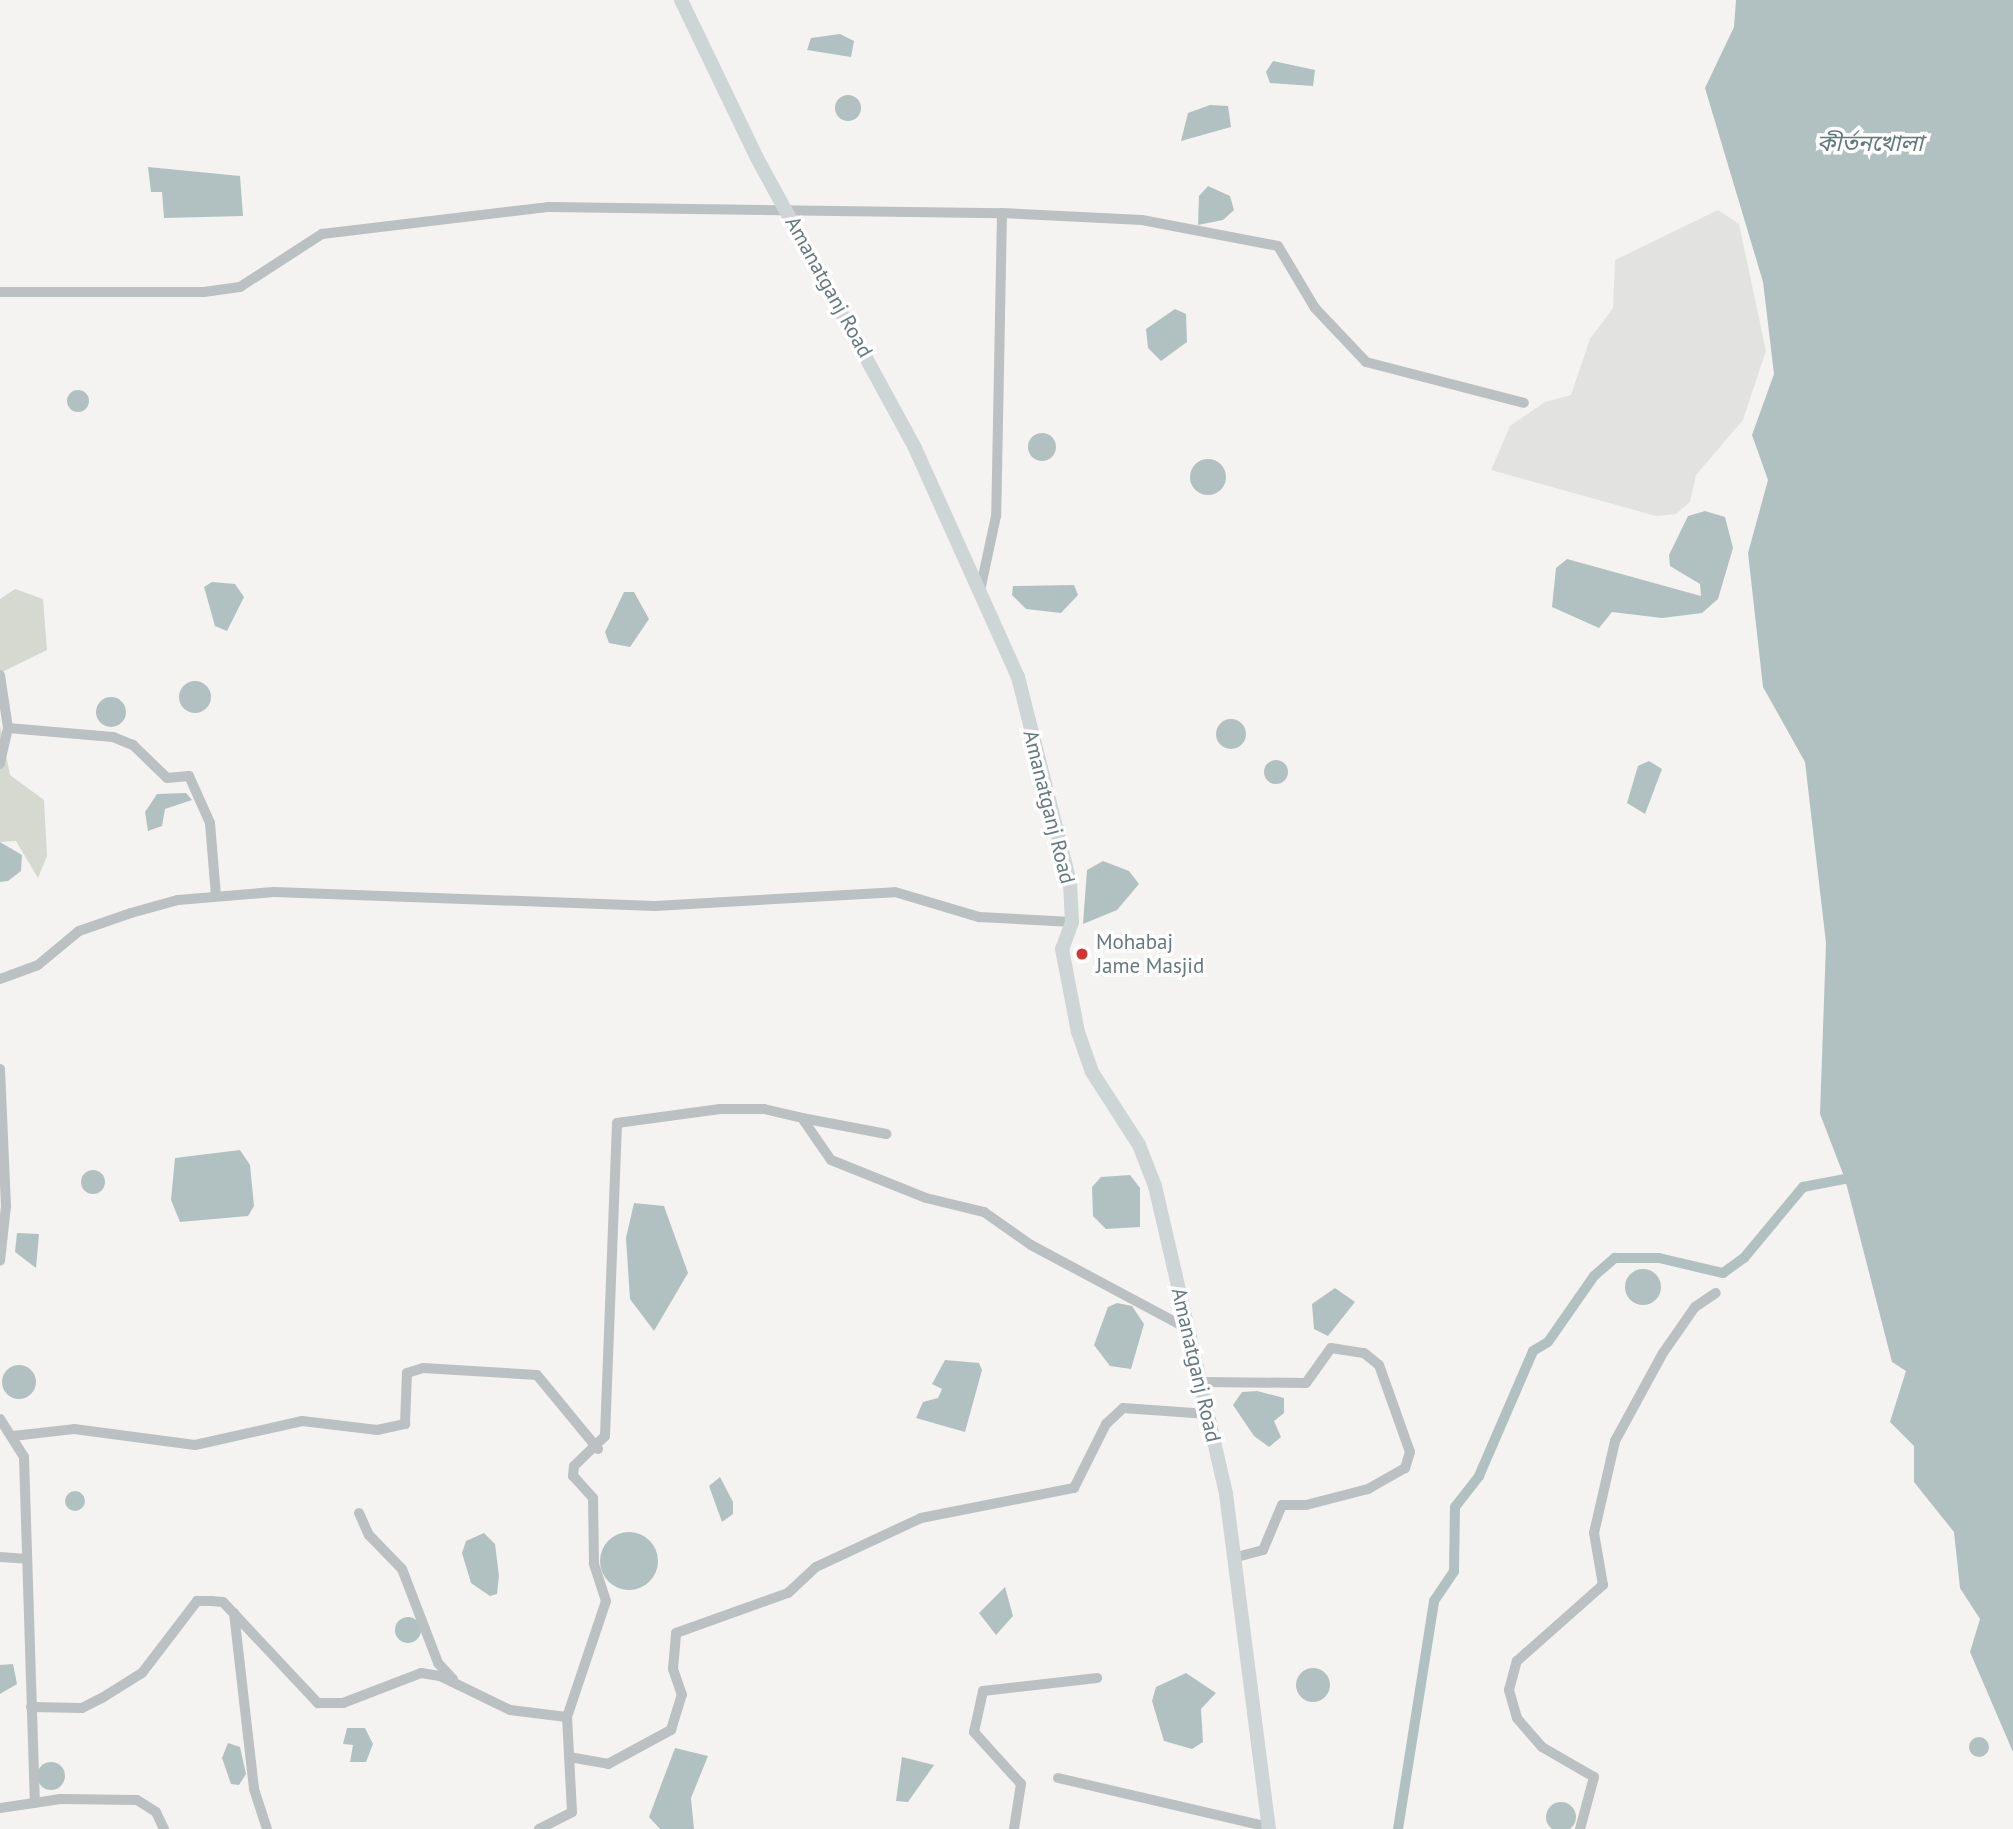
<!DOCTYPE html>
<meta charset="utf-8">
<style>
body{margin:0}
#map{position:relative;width:2013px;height:1829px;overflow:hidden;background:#f4f3f1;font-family:"PT Sans","Noto Sans Bengali",sans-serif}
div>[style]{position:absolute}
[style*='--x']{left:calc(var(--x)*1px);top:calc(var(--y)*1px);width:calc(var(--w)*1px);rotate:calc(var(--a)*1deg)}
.built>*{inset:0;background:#e2e3e1}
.green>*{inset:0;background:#d5d9d0}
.water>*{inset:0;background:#b1c1c2}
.round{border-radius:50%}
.canal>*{height:10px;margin:-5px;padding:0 5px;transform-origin:5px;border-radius:5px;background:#b1c1c2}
.minor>*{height:10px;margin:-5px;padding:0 5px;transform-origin:5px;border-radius:5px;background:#bbc0c2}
.major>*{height:14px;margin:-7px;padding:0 7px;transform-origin:7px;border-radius:7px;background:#ced5d6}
.dots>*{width:19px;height:19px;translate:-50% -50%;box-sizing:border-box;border:4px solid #fff;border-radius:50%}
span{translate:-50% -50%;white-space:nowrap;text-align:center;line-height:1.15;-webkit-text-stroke:7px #fff;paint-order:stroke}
.street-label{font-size:21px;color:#65797f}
.poi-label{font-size:21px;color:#65797f}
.left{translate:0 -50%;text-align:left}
.water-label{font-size:23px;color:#617b7d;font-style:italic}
</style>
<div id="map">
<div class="built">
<i style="clip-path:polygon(1718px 210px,1739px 224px,1766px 351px,1743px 420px,1696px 475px,1690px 502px,1676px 514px,1656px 516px,1491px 470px,1510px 426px,1545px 402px,1571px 395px,1590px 339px,1613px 308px,1615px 260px)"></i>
</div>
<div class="green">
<i style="clip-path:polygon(15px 589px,43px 599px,47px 650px,0 673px,0 599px)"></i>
<i style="clip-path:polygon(0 725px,10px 775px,44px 800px,47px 856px,38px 878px,16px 841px,0 842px)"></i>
</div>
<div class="water">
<i style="clip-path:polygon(1736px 0,2013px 0,2013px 1752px,1970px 1652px,1980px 1619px,1960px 1588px,1954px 1532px,1914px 1482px,1914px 1446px,1890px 1422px,1906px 1371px,1892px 1362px,1845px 1179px,1820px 1114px,1826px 943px,1805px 762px,1763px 687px,1748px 553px,1768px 480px,1752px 435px,1774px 374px,1763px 282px,1705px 88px,1734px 27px)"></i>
<i style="clip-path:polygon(840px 34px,854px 41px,851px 57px,807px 50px,811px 38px)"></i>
<i style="clip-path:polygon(1273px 61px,1315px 70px,1313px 86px,1270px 83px,1266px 72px)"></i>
<i class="round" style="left:835px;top:95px;width:26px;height:26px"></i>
<i style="clip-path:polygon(1210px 105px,1228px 106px,1231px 127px,1181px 141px,1188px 113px)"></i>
<i style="clip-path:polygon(148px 167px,240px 176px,243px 216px,164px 218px,162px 192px,151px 192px)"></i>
<i style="clip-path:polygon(1208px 186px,1230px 196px,1234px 210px,1223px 220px,1198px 225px,1199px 196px)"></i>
<i style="clip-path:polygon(1175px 309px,1186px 314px,1187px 342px,1161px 361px,1148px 348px,1146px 329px)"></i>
<i class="round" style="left:67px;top:390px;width:22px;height:22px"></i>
<i class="round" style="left:1028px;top:433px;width:28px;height:28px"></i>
<i class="round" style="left:1190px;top:459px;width:36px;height:36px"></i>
<i style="clip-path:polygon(1705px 511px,1725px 517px,1733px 548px,1718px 599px,1702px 613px,1662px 618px,1612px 612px,1599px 628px,1552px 607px,1556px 568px,1567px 559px,1701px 596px,1700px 584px,1670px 566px,1669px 555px,1688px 516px)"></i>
<i style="clip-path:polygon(212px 582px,235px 584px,244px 597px,227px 631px,215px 626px,204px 587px)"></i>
<i style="clip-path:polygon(1074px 585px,1078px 595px,1061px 613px,1026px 609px,1012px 595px,1013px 586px)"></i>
<i style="clip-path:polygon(624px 592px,634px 592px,649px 619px,630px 647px,609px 643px,605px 632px)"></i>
<i class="round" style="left:179px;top:681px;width:32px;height:32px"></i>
<i class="round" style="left:96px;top:697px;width:30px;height:30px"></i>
<i class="round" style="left:1216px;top:719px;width:30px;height:30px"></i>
<i class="round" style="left:1264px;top:760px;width:24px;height:24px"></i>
<i style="clip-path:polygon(1649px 761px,1662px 769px,1645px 814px,1627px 803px,1638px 766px)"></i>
<i style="clip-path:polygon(157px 794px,186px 793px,192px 800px,165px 809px,162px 826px,148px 831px,145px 812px)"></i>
<i style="clip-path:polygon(0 842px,22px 855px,21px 871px,8px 881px,0 882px)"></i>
<i style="clip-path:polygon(1103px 861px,1129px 871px,1139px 884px,1117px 910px,1083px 924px,1087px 870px)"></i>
<i style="clip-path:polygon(240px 1150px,250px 1165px,254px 1206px,248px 1216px,180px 1222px,171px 1200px,175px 1158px)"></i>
<i class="round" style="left:81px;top:1170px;width:24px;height:24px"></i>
<i style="clip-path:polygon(1130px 1175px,1140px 1188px,1140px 1227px,1106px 1229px,1093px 1216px,1092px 1187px,1101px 1177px)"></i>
<i style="clip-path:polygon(634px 1203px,664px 1206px,688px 1273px,654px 1331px,630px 1299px,626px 1238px)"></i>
<i style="clip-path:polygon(17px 1233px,39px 1234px,36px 1268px,15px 1252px)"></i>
<i class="round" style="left:1625px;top:1269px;width:36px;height:36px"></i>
<i style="clip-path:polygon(1335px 1288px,1355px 1302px,1328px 1336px,1314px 1329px,1312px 1304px)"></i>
<i style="clip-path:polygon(1117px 1303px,1132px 1306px,1144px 1324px,1131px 1369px,1110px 1366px,1094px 1345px,1108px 1307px)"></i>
<i style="clip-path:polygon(945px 1360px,979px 1363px,982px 1370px,965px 1432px,916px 1418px,923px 1402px,938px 1398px,942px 1389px,932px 1384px)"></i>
<i class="round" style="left:2px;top:1365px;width:34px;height:34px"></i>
<i style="clip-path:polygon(1257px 1391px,1284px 1398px,1284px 1413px,1274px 1421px,1281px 1437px,1269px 1447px,1254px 1436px,1233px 1405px,1242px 1392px)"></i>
<i style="clip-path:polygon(720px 1477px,733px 1502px,733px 1514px,722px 1522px,709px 1486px)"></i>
<i class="round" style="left:65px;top:1491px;width:20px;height:20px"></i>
<i class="round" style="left:600px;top:1532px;width:58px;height:58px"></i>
<i style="clip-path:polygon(484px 1533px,495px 1544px,499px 1576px,497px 1594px,490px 1596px,471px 1583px,462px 1553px,466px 1541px)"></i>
<i style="clip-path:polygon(1005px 1587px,1013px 1616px,996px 1635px,979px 1613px)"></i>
<i class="round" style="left:395px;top:1617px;width:26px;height:26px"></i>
<i style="clip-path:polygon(13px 1664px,17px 1684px,0 1694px,0 1665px)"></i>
<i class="round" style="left:1296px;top:1668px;width:34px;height:34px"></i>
<i style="clip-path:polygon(1186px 1673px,1216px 1693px,1201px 1709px,1203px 1742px,1192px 1749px,1164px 1741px,1152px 1701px,1156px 1687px)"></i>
<i style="clip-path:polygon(347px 1728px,365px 1728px,373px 1744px,366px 1762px,350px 1762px,353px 1745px,343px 1744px)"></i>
<i class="round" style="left:1969px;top:1737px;width:20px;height:20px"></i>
<i style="clip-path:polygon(228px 1743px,240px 1747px,246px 1774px,239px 1785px,231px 1784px,222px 1758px)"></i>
<i style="clip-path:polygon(675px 1748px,708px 1756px,691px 1798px,694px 1829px,660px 1829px,649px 1817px)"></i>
<i style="clip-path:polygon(902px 1757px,934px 1765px,908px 1802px,896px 1801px)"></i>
<i class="round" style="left:37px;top:1762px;width:28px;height:28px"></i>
<i class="round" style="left:1546px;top:1802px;width:30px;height:30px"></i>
</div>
<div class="canal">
<i style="--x:1398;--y:1829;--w:231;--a:-81"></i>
<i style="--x:1434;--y:1601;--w:36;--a:-56"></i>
<i style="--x:1454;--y:1571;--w:64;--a:-89.1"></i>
<i style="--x:1455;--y:1507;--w:39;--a:-52"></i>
<i style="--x:1479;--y:1476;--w:136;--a:-66.6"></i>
<i style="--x:1533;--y:1351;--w:17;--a:-31"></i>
<i style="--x:1548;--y:1342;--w:80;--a:-55.1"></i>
<i style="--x:1594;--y:1276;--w:28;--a:-41"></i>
<i style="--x:1615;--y:1258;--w:44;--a:0"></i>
<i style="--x:1659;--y:1258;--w:66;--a:13.2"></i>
<i style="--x:1723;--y:1273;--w:26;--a:-36"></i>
<i style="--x:1744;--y:1258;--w:92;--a:-50.3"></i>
<i style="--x:1803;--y:1187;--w:43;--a:-10.8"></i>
</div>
<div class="minor">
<i style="--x:1002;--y:213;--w:140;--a:2.9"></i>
<i style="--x:1142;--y:220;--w:138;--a:10.8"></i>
<i style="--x:1278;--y:246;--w:72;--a:59.2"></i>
<i style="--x:1315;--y:308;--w:74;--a:46.6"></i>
<i style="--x:1366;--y:362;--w:163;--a:14.5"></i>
<i style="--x:0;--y:292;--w:204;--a:0"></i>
<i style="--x:204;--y:292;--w:36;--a:-8"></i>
<i style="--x:240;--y:287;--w:98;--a:-32.9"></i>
<i style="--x:322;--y:234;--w:229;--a:-6.8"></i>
<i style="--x:549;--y:207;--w:453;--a:0.8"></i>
<i style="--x:1002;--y:213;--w:303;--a:91.1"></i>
<i style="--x:996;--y:516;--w:72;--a:102.1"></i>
<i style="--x:0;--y:675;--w:54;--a:81.4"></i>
<i style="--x:8;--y:728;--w:37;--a:103"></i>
<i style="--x:8;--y:728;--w:105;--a:4.9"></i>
<i style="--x:113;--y:737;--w:22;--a:22"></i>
<i style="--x:133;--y:745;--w:47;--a:44.1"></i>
<i style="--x:167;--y:778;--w:22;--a:-5"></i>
<i style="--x:189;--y:776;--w:51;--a:65.9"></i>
<i style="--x:210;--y:823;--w:73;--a:85.3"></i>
<i style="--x:0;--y:979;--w:40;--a:-20.2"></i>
<i style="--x:38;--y:965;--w:53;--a:-39.7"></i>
<i style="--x:79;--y:931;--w:55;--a:-19.1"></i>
<i style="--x:131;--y:913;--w:49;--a:-15.5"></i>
<i style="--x:178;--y:900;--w:96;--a:-4.8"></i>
<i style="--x:274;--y:892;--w:381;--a:2.1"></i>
<i style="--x:655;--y:906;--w:240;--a:-3.3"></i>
<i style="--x:895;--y:892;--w:88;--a:16.6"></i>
<i style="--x:979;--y:917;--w:93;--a:3.1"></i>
<i style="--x:0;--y:1069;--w:137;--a:87.5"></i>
<i style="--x:6;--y:1206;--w:55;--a:96.2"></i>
<i style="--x:802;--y:1118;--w:86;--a:10.7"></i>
<i style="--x:1200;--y:1382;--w:106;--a:0.5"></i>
<i style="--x:1306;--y:1383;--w:43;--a:-54.5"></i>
<i style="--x:1331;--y:1348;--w:33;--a:9"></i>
<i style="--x:1364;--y:1353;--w:19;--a:39"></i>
<i style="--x:1379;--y:1365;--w:92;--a:70.4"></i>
<i style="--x:1410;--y:1452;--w:17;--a:107"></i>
<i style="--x:1405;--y:1468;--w:43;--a:150.4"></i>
<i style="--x:1368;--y:1489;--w:64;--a:165.5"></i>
<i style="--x:1306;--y:1505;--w:24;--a:180"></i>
<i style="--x:1282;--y:1505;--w:49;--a:112.9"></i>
<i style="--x:1263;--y:1550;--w:31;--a:165"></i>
<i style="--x:0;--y:1419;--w:45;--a:57.7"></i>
<i style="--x:24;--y:1457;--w:346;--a:88.2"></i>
<i style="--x:13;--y:1436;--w:61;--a:-6.5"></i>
<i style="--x:74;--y:1429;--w:122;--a:7.5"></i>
<i style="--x:195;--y:1445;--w:110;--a:-12.6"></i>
<i style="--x:302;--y:1421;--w:76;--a:6.8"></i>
<i style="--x:377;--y:1430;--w:29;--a:-12"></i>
<i style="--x:405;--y:1424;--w:51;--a:-87.8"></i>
<i style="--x:407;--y:1373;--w:17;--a:-17"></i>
<i style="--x:423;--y:1368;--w:114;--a:3.5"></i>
<i style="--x:537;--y:1375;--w:96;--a:50.5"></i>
<i style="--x:359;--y:1513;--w:24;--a:66"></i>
<i style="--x:369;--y:1535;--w:47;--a:45.9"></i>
<i style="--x:402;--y:1569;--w:101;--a:69"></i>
<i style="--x:438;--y:1663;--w:22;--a:47"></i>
<i style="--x:0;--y:1557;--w:27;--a:4"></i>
<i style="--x:234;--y:1613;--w:177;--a:83.5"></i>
<i style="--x:254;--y:1789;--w:42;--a:72"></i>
<i style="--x:31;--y:1707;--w:51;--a:1.1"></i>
<i style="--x:82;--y:1708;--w:22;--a:-27"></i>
<i style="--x:102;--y:1698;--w:47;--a:-32"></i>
<i style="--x:142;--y:1673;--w:91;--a:-52.6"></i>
<i style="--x:197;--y:1601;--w:14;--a:0"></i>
<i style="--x:211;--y:1601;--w:12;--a:5"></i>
<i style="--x:223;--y:1602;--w:139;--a:46.8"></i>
<i style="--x:318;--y:1703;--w:25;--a:0"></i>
<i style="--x:343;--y:1703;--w:84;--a:-21"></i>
<i style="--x:421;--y:1673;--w:19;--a:9"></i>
<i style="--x:440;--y:1676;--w:78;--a:25.9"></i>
<i style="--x:510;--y:1710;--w:57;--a:7"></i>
<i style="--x:569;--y:1757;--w:40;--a:10"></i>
<i style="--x:608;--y:1764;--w:72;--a:-28.4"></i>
<i style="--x:671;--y:1730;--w:37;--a:-73"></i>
<i style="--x:682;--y:1695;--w:28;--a:-109"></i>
<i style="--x:673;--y:1669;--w:36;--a:-85"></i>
<i style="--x:676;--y:1633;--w:119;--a:-19.7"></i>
<i style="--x:788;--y:1593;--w:38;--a:-43"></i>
<i style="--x:816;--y:1567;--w:116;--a:-25"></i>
<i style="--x:921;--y:1518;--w:156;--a:-11.1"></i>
<i style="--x:1074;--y:1488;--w:72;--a:-63.4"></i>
<i style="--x:1106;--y:1424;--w:23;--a:-43"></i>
<i style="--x:1123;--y:1408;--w:85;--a:4"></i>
<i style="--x:1058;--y:1778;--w:217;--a:13.1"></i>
<i style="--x:0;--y:1808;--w:61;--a:-8.5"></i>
<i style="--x:60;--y:1799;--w:77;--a:0.7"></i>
<i style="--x:137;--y:1800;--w:22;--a:32"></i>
<i style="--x:156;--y:1812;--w:19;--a:65"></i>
<i style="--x:539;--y:1829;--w:37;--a:-27"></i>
<i style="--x:572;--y:1812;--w:95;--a:-93"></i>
<i style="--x:567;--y:1717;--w:122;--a:-71.4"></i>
<i style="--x:606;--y:1601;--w:40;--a:-108"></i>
<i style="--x:594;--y:1563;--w:65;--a:-90.9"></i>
<i style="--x:593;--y:1498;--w:30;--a:-132"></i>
<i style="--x:573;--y:1476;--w:10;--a:-84"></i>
<i style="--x:574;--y:1466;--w:43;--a:-44.1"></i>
<i style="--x:605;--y:1436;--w:313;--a:-87.8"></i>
<i style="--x:617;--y:1123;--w:104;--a:-7.7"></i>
<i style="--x:720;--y:1109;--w:44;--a:0"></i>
<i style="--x:764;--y:1109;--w:39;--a:13"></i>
<i style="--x:802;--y:1118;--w:51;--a:55.4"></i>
<i style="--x:831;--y:1160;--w:102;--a:21.8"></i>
<i style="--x:926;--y:1198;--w:60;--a:13.6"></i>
<i style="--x:984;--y:1212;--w:57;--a:35.1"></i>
<i style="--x:1031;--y:1245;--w:178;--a:28.1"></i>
<i style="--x:1014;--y:1829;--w:46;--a:-81.2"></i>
<i style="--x:1021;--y:1784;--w:70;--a:-132.1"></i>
<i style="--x:974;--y:1732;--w:42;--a:-77.6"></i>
<i style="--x:983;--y:1691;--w:115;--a:-6.5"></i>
<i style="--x:1580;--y:1829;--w:54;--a:-74.9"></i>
<i style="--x:1594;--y:1777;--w:60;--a:-150"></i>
<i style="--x:1542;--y:1747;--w:38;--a:-131"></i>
<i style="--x:1517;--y:1718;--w:29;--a:-106"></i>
<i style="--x:1509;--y:1690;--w:30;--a:-75"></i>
<i style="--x:1517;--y:1661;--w:115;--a:-41.5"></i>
<i style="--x:1603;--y:1585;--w:53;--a:-99.8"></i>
<i style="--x:1594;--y:1533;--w:94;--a:-77.1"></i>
<i style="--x:1615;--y:1441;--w:100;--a:-61.4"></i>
<i style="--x:1663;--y:1353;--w:56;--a:-55.2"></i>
<i style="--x:1695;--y:1307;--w:25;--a:-34"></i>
</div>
<div class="major">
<i style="--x:681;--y:0;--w:175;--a:64.3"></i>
<i style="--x:757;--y:158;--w:330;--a:61.4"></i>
<i style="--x:915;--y:448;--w:251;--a:65.8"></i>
<i style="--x:1018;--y:677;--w:212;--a:75.8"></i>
<i style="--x:1070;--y:883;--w:39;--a:87"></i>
<i style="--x:1072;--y:922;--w:29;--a:110"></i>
<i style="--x:1062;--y:949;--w:85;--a:79.1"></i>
<i style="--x:1078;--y:1032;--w:42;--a:70.7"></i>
<i style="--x:1092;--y:1072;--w:87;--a:57.2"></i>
<i style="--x:1139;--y:1145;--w:44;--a:68.7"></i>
<i style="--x:1155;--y:1186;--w:316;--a:77"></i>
<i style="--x:1226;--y:1494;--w:338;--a:82.7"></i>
</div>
<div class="dots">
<i style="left:1082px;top:954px;background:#d53430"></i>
</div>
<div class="street-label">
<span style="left:829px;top:287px;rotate:61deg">Amanatganj Road</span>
<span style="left:1049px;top:807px;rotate:76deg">Amanatganj Road</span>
<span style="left:1196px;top:1365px;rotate:77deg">Amanatganj Road</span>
</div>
<div class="poi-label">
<span class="left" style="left:1096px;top:954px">Mohabaj<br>Jame Masjid</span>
</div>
<div class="water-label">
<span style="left:1870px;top:143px">কীর্তনখোলা</span>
</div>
</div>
